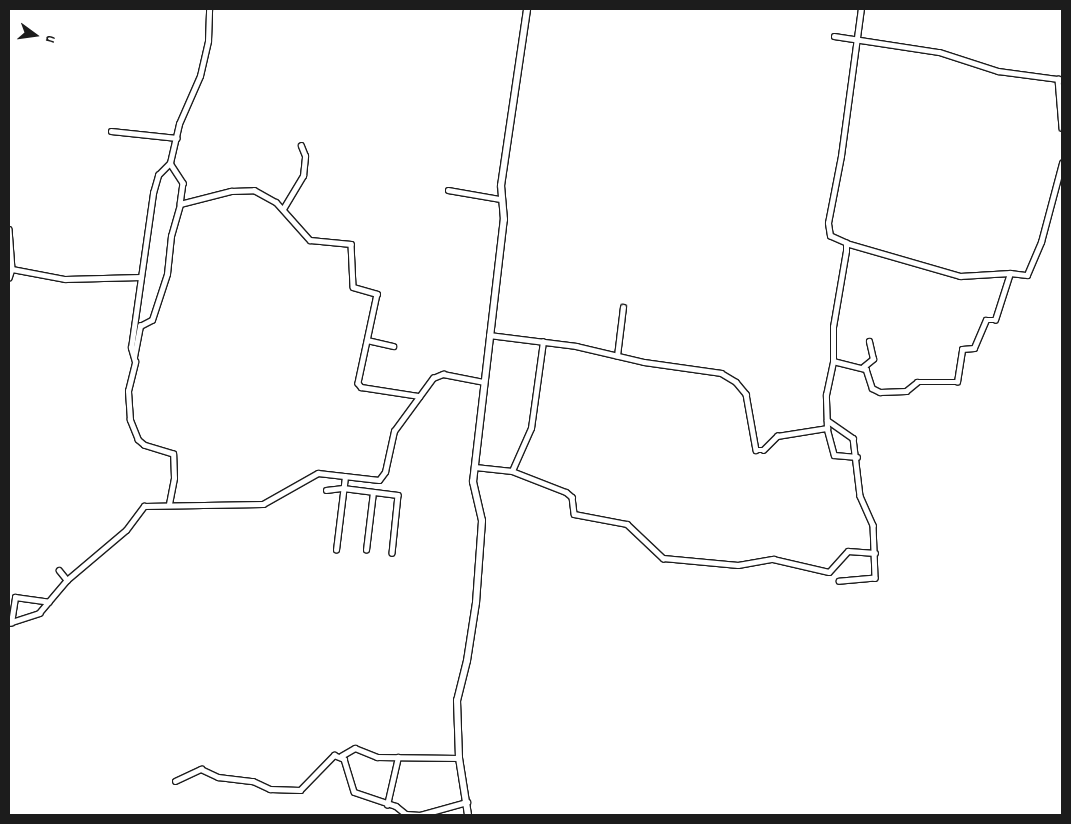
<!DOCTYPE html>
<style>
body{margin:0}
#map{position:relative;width:1071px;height:824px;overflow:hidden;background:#fff;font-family:Dekko,sans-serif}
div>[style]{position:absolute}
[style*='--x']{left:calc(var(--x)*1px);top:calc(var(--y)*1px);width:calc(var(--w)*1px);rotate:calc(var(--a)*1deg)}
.roads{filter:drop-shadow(1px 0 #1c1c1c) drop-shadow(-1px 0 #1c1c1c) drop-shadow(0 1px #1c1c1c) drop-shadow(0 -1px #1c1c1c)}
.minor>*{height:4.5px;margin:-2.25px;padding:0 2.25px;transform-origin:2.25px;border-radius:2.25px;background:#fff}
.tertiary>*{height:5.5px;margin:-2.75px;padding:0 2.75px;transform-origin:2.75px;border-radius:2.75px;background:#fff}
span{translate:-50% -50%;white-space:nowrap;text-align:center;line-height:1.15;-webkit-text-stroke:5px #fff;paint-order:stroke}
.frame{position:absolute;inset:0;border:10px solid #1c1c1c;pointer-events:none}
.north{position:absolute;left:10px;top:10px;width:50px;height:50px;-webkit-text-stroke:4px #fff;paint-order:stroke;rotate:104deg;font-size:14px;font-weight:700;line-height:20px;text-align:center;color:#1c1c1c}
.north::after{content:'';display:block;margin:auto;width:18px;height:22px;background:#1c1c1c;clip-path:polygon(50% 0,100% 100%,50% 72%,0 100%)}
</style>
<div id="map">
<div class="roads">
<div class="minor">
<i style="--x:834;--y:36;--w:106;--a:8.7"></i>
<i style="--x:939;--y:52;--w:62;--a:17.9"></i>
<i style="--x:998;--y:71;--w:61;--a:7.6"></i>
<i style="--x:1062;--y:81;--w:4;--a:-153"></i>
<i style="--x:1058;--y:79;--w:49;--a:85.3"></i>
<i style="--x:111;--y:131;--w:66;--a:6.1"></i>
<i style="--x:170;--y:163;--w:24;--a:57"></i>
<i style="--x:183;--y:183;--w:21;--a:98"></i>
<i style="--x:448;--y:190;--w:53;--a:9.8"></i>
<i style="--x:283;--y:209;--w:39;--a:-59"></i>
<i style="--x:303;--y:176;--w:20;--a:-84"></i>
<i style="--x:305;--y:156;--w:11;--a:-112"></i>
<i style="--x:9;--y:229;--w:40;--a:85.7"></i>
<i style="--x:12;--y:269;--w:9;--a:108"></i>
<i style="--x:846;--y:243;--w:119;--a:16.1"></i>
<i style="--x:960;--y:276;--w:50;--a:-3.4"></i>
<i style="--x:12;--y:269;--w:54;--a:10.7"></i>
<i style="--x:65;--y:279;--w:76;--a:-1.5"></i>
<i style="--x:489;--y:335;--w:88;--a:7.2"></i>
<i style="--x:576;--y:346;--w:70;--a:13.2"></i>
<i style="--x:644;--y:362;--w:78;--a:8.1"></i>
<i style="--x:721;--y:373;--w:17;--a:31"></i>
<i style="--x:736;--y:382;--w:16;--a:50"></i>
<i style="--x:746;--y:394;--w:57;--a:79.9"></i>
<i style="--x:756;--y:450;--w:7;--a:0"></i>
<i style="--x:763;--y:450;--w:20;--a:-45"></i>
<i style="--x:777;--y:436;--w:51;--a:-9.1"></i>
<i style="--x:827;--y:428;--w:33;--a:-92"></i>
<i style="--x:826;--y:395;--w:35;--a:-78"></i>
<i style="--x:833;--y:361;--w:34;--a:-90"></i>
<i style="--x:833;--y:327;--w:77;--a:-80.3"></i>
<i style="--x:846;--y:251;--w:8;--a:-90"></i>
<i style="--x:846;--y:243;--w:17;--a:-156"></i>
<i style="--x:830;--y:236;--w:13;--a:-99"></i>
<i style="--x:828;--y:223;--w:68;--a:-79"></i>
<i style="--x:841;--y:156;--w:148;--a:-82.3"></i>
<i style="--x:367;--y:340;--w:27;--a:13"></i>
<i style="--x:617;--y:356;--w:49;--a:-83"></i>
<i style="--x:134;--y:357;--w:32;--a:-79"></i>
<i style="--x:140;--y:326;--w:13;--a:-27"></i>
<i style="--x:152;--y:320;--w:48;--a:-71.9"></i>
<i style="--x:167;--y:274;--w:38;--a:-84"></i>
<i style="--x:171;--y:236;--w:33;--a:-74"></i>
<i style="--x:180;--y:204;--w:53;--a:-14.3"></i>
<i style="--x:231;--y:191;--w:23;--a:-2"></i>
<i style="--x:254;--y:190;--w:25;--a:29"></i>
<i style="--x:276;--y:202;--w:51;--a:48.2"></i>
<i style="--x:310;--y:240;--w:41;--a:5.6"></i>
<i style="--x:351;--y:244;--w:43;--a:87.3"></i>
<i style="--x:353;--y:287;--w:25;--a:16"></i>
<i style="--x:377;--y:294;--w:91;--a:102.1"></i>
<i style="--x:358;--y:383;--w:5;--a:53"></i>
<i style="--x:361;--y:387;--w:59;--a:8.8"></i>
<i style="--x:833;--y:361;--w:34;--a:14"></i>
<i style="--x:866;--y:369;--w:20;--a:72"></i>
<i style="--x:872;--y:388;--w:9;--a:27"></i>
<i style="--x:880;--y:392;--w:26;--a:-2"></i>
<i style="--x:906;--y:391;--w:14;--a:-39"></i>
<i style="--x:917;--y:382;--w:40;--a:0"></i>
<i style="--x:957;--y:382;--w:33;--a:-81"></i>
<i style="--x:962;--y:349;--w:12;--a:-5"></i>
<i style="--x:974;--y:348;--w:30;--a:-67"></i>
<i style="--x:986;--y:320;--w:9;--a:0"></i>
<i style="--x:995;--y:320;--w:49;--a:-72.3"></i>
<i style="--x:1010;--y:273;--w:17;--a:7"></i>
<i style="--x:1027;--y:275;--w:36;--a:-67"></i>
<i style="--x:1041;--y:242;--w:82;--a:-75.1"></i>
<i style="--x:863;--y:367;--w:13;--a:-39"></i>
<i style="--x:873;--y:359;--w:18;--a:-103"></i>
<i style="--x:827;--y:420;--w:32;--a:35"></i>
<i style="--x:853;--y:438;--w:58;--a:83.1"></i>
<i style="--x:860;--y:496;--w:32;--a:66"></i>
<i style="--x:873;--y:525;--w:53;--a:87.8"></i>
<i style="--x:875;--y:578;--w:36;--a:175"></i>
<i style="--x:827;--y:428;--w:28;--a:75"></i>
<i style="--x:834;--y:455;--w:23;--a:5"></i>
<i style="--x:475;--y:467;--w:37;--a:6"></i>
<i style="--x:512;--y:471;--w:58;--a:21.3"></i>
<i style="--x:566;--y:492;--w:8;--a:40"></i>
<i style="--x:572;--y:497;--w:17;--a:83"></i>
<i style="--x:574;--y:514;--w:54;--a:10.7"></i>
<i style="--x:627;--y:524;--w:50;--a:43.4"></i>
<i style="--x:663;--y:558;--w:75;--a:5.3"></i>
<i style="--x:738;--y:565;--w:36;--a:-10"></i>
<i style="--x:773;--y:559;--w:57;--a:13.1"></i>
<i style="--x:829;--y:572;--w:28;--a:-48"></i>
<i style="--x:848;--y:551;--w:27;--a:4"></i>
<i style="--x:512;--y:471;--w:47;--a:-66.2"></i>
<i style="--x:531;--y:428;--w:87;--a:-82.1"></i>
<i style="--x:326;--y:490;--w:17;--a:-7"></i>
<i style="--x:343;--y:488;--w:55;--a:7.3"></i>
<i style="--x:398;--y:495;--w:58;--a:95.9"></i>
<i style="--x:169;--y:504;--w:26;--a:-79"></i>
<i style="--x:174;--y:478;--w:24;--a:-92"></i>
<i style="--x:173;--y:454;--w:30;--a:-163"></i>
<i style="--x:144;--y:445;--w:8;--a:-140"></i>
<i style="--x:138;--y:440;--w:22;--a:-112"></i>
<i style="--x:130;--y:420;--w:29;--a:-94"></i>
<i style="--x:128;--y:391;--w:30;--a:-76"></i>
<i style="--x:135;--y:362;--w:15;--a:-106"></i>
<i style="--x:131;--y:348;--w:157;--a:-81.9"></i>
<i style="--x:153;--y:193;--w:19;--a:-74"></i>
<i style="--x:158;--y:175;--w:17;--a:-45"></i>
<i style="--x:170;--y:163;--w:40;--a:-77"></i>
<i style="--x:179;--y:124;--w:52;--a:-66.4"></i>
<i style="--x:200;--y:76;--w:36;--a:-77"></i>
<i style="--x:208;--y:41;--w:32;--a:-88"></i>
<i style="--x:336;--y:550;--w:74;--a:-83"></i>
<i style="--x:366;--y:550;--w:58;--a:-83.1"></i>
<i style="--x:59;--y:570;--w:13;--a:51"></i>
<i style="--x:9;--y:623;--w:32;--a:-18"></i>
<i style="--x:39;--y:613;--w:43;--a:-49.7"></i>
<i style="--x:67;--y:580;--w:77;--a:-40.3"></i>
<i style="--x:126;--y:530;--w:30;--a:-53"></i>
<i style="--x:144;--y:506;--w:119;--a:-1"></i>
<i style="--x:263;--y:504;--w:63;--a:-29.4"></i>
<i style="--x:318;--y:473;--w:61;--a:6.5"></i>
<i style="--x:379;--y:480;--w:10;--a:-53"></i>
<i style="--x:385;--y:472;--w:42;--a:-77.6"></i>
<i style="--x:394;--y:431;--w:66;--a:-53.7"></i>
<i style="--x:433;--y:378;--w:11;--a:-22"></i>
<i style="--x:443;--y:374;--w:42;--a:11"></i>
<i style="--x:11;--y:623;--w:26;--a:-81"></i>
<i style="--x:15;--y:597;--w:34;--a:8"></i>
<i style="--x:341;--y:756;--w:16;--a:-30"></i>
<i style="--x:355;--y:748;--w:24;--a:22"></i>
<i style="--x:377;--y:757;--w:82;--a:0.7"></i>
<i style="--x:175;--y:781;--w:29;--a:-25"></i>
<i style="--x:201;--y:769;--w:19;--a:25"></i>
<i style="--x:218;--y:777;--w:35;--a:7"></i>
<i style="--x:253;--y:781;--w:19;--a:25"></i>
<i style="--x:270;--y:789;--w:30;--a:2"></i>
<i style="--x:300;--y:790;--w:49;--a:-45.8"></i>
<i style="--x:334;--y:755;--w:11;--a:22"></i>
<i style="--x:344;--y:759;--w:34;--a:73"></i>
<i style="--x:354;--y:792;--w:44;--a:18.4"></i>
<i style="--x:396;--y:806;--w:13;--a:39"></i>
<i style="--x:406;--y:814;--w:14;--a:4"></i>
<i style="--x:420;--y:815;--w:49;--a:-15.5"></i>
<i style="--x:387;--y:805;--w:49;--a:-77.1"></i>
</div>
<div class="tertiary">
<i style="--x:468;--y:815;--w:58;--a:-99"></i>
<i style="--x:459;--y:758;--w:57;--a:-92"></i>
<i style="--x:457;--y:701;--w:41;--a:-76"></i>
<i style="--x:467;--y:661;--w:59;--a:-81.2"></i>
<i style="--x:476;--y:603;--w:82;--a:-85.8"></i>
<i style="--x:482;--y:521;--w:40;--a:-103"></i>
<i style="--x:473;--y:482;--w:264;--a:-83.3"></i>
<i style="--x:504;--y:220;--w:34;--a:-95"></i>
<i style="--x:501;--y:186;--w:179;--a:-81.6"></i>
</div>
</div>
<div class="frame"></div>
<div class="north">U</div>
</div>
